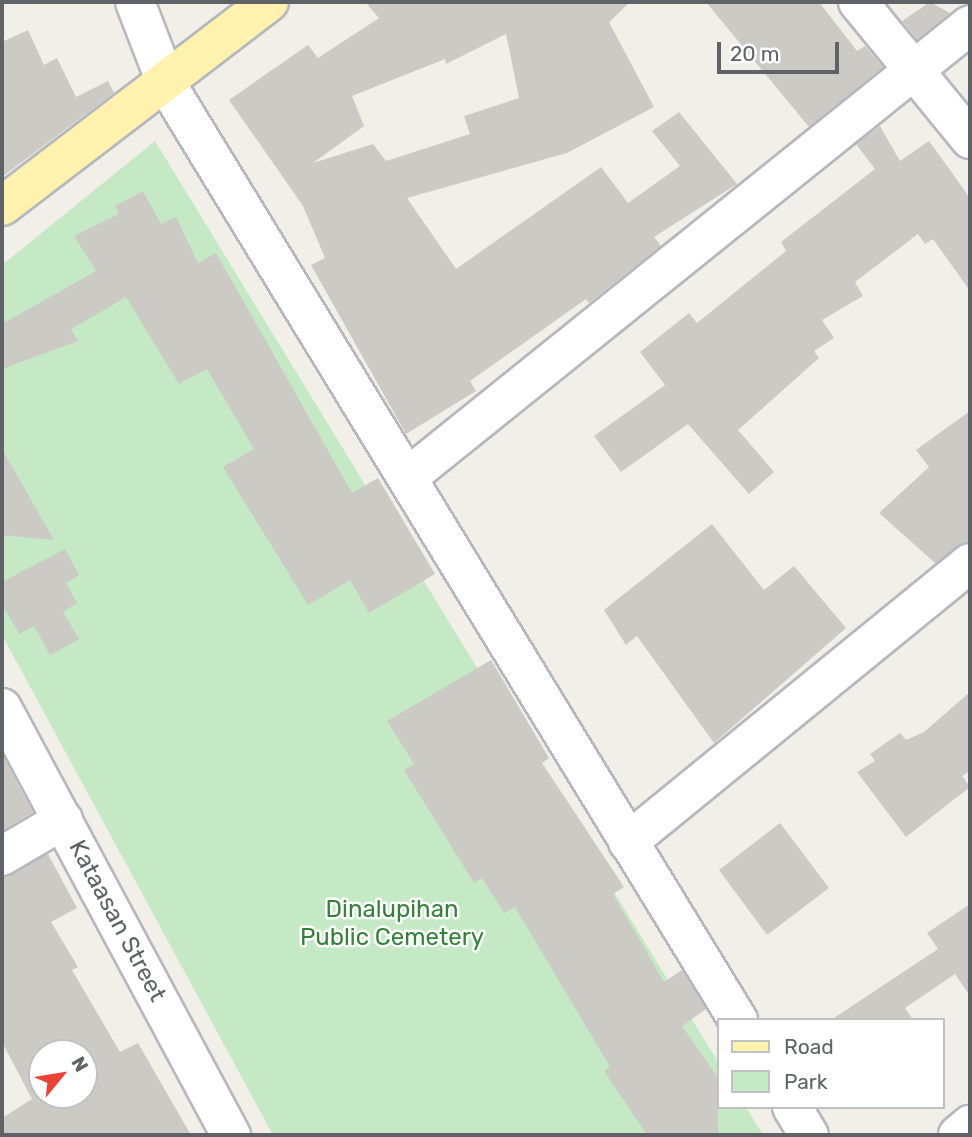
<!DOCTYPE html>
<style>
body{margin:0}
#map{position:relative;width:972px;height:1137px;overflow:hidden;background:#f1efe8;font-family:Rubik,sans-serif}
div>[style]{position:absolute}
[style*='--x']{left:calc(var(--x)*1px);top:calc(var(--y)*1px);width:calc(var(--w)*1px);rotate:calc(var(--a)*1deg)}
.green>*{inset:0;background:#c5e8c5}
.building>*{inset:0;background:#cccac5}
.roads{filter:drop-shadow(2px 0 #b5b8bc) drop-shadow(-2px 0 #b5b8bc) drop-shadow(0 2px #b5b8bc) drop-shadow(0 -2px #b5b8bc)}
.minor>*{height:38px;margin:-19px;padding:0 19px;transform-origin:19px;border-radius:19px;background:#fff}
.major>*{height:38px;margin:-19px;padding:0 19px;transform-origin:19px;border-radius:19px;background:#fff2af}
span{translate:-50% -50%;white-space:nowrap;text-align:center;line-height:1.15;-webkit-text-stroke:5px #fff;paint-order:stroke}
.park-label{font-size:24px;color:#348238}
.street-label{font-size:24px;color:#5f6368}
.frame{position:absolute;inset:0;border:4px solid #5f6368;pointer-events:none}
.legend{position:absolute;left:717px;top:1018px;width:228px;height:91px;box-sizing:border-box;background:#fff;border:2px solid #bfc1c3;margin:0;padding:9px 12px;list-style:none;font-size:21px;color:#5f6368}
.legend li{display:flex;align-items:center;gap:14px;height:35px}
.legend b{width:35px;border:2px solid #bfc1c3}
.north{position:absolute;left:28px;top:1039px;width:70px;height:70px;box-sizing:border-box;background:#fff;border:2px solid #bfc1c3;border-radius:50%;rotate:60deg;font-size:19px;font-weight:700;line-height:28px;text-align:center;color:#5f6368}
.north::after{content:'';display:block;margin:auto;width:24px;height:32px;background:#ea4335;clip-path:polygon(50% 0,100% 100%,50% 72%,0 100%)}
.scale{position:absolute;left:717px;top:42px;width:122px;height:32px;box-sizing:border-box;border:4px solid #5f6368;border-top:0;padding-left:9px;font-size:21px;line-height:24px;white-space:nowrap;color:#5f6368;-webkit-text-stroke:5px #fff;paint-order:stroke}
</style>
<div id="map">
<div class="green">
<i style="clip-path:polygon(155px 141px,718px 1062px,718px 1107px,746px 1107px,763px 1135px,273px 1135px,2px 635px,2px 265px)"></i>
</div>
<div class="building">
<i style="clip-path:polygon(evenodd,365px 2px,630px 2px,609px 22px,654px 107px,567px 153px,407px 198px,456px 269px,601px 167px,628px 203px,680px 166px,652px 131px,679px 112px,737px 184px,654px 237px,661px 246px,589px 303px,586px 299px,470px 381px,476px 391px,406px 434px,311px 265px,325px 258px,303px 206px,229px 100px,308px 45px,318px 58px,379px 18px,365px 2px,506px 34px,519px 98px,464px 116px,470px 134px,386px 161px,373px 144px,313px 163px,364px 126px,352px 96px,445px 59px,446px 64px,506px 34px)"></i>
<i style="clip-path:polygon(706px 2px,819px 2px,857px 51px,865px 46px,883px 67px,809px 127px)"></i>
<i style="clip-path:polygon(930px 2px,950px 13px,917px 40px,902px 21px)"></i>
<i style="clip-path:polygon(28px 30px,44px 65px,57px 58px,76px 97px,108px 81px,114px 93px,2px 177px,2px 42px)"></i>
<i style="clip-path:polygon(880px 126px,900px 161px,929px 141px,970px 198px,970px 291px,933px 239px,925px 244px,918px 234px,855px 282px,863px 296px,822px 320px,834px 338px,814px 351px,819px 358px,738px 430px,774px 472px,749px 494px,688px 424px,621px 472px,594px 436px,665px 385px,640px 352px,689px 313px,697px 323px,786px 251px,781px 242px,875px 169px,856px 144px)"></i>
<i style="clip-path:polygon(143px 191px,161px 224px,176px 217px,198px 263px,216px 253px,352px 493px,378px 478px,435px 574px,369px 613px,350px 580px,308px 605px,223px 467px,254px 449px,207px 369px,179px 384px,126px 297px,71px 329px,78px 341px,2px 369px,2px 324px,96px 271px,74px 236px,119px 214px,115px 206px)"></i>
<i style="clip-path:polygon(970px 411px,970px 542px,935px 563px,879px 513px,929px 467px,916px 450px)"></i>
<i style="clip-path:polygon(2px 449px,54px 540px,2px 535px)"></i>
<i style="clip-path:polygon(712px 524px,764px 590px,794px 566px,846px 628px,714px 743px,637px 636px,626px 645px,604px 610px)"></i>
<i style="clip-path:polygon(65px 549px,79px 575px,66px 583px,77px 603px,63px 612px,79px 639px,50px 655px,34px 626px,19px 634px,2px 604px,2px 582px)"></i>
<i style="clip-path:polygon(491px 660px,549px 758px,542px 763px,624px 887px,613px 894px,664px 982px,682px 970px,706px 1009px,682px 1026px,718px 1078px,718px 1135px,647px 1135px,604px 1071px,610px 1067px,515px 907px,504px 913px,482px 878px,474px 883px,404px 770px,414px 764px,387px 721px)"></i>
<i style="clip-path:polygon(970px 692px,970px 771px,962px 776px,970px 787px,906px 837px,857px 772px,875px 761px,870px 754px,900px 733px,906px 740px,924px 732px)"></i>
<i style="clip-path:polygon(2px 754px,33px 812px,2px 831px)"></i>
<i style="clip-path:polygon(780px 823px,829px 888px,767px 935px,719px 870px)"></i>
<i style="clip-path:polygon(evenodd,48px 854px,77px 908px,51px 922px,78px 967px,72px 970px,120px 1052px,138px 1043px,191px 1135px,2px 1135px,2px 1118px,32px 1099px,2px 1042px,2px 878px,48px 854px,42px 1053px,84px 1053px,84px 1095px,42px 1095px,42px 1053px)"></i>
<i style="clip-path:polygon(970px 904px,970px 996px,955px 974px,905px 1008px,913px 1020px,831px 1020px,938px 949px,927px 933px)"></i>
</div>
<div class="roads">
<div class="minor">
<i style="--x:135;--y:2;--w:89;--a:68.9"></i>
<i style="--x:167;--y:85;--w:1096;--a:58.59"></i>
<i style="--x:858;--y:2;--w:177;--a:50.7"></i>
<i style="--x:408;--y:477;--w:721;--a:-38.81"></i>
<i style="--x:2;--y:708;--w:485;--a:61.8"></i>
<i style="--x:628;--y:842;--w:441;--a:-39.2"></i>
<i style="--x:2;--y:856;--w:71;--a:-30.5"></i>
<i style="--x:792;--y:1107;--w:33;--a:59"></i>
<i style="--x:958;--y:1135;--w:16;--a:-40"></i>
</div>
<div class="major">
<i style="--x:2;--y:206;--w:336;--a:-37.4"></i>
</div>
</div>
<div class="park-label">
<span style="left:392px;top:924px">Dinalupihan<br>Public Cemetery</span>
</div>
<div class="street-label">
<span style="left:117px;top:921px;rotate:62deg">Kataasan Street</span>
</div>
<div class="frame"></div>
<ul class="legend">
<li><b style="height:9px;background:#fff2af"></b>Road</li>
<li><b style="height:19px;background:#c5e8c5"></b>Park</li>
</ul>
<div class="north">N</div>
<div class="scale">20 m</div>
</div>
